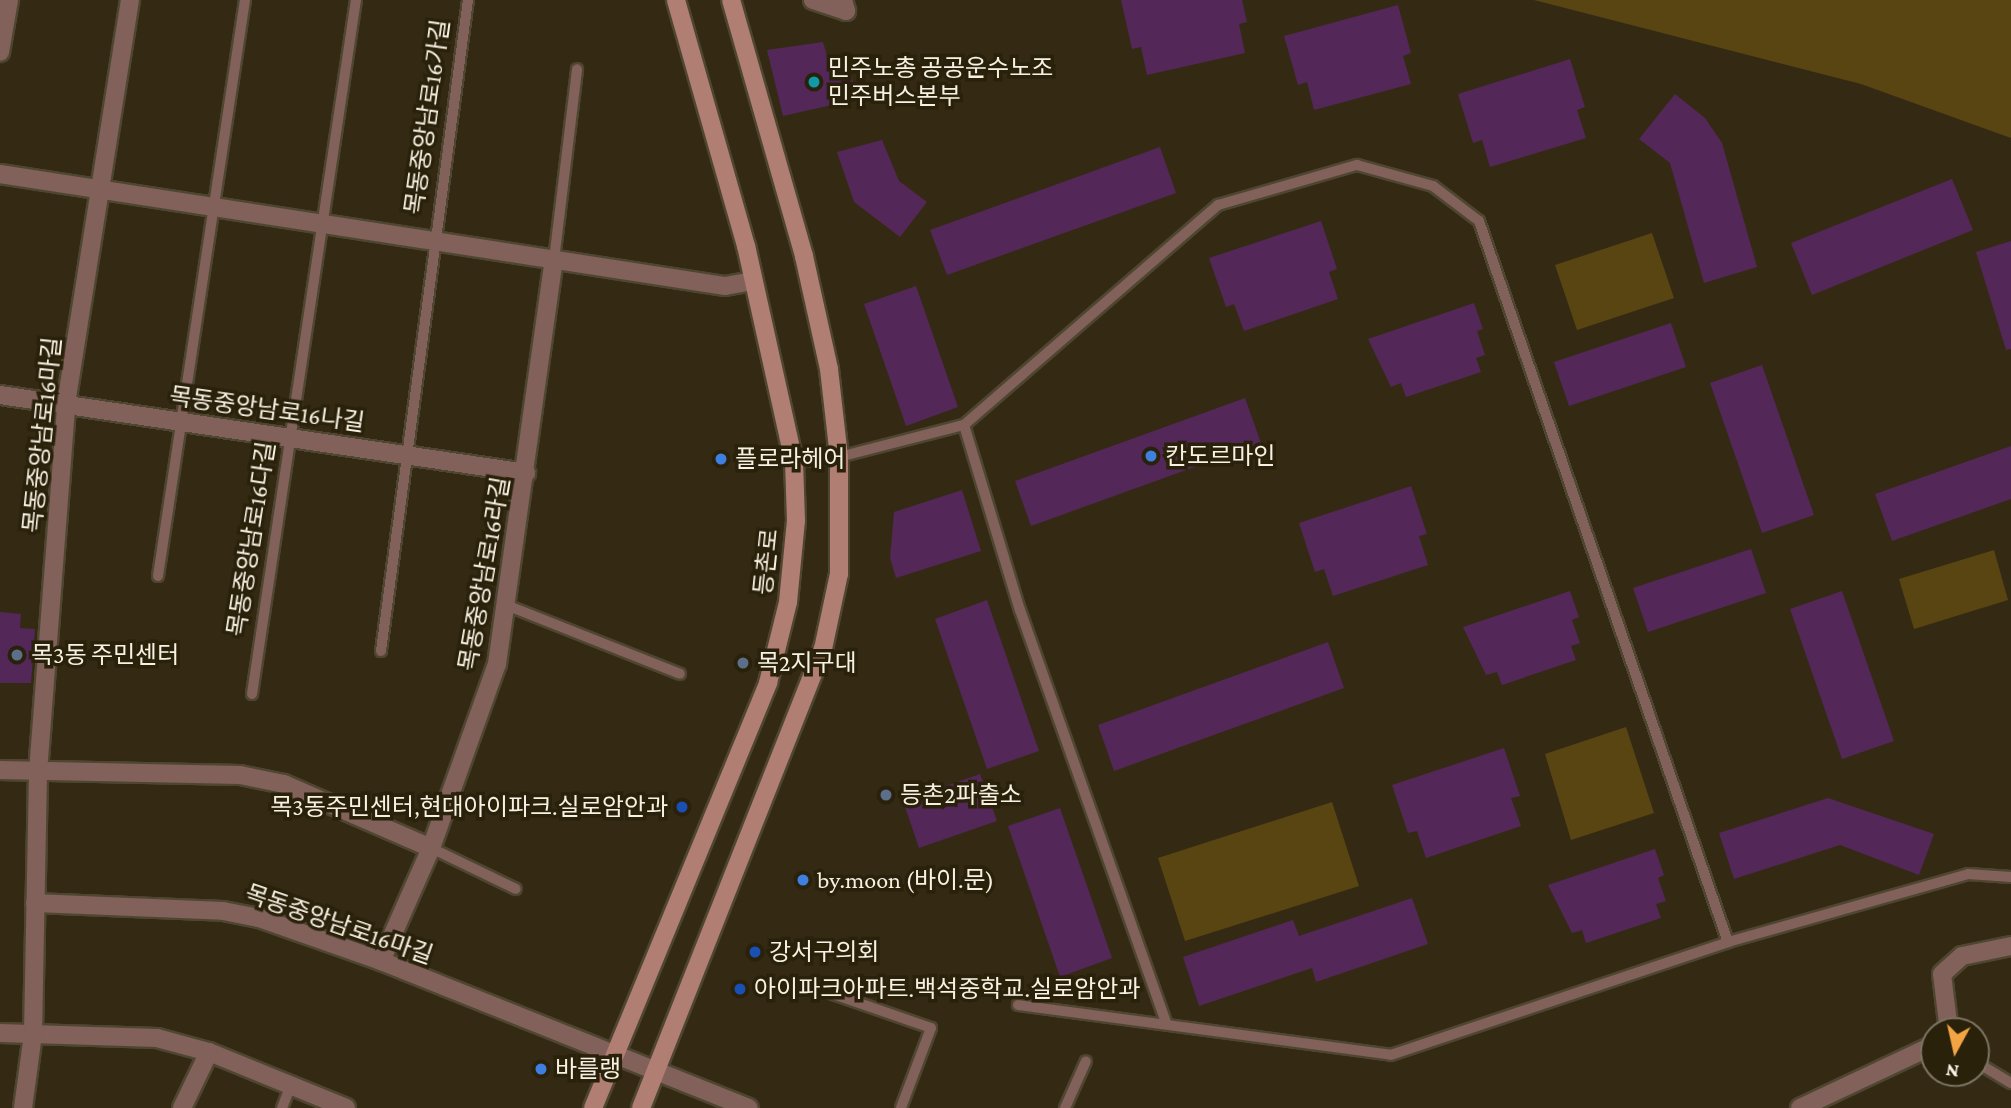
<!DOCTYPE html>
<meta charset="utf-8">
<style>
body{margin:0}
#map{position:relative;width:2011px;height:1108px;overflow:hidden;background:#342a14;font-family:"Crimson Pro","Noto Sans KR",serif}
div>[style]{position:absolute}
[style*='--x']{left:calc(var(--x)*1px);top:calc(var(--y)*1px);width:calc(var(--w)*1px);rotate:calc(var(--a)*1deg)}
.green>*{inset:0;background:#594512}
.building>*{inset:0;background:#532757}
.roads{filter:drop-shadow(2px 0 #4f4631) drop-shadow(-2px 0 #4f4631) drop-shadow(0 2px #4f4631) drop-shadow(0 -2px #4f4631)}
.lane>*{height:10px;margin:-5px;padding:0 5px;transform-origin:5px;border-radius:5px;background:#81615a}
.street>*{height:18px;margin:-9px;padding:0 9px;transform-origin:9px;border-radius:9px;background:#81615a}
.secondary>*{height:18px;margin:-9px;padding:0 9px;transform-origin:9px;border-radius:9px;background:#b07e73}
.dots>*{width:19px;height:19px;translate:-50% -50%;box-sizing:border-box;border:4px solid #2a210b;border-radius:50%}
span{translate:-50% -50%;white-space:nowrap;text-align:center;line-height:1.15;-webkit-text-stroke:7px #2a210b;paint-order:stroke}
.poi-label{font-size:24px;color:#f7f1e3}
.left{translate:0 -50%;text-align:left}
.right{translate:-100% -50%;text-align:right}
.street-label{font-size:24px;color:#f7f1e3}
.north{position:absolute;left:1920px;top:1017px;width:70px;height:70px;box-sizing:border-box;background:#2a210b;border:2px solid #7c7461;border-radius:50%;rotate:188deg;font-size:19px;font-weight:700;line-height:28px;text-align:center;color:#f7f1e3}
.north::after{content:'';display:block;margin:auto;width:24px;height:32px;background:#f4a443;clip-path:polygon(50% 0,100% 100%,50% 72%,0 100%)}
</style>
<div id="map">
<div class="green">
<i style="clip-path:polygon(1534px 0,2011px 0,2011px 138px,1861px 84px)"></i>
<i style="clip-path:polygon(1652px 233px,1674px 298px,1577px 330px,1555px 265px)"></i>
<i style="clip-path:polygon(1994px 550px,2008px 600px,1914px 629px,1899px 579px)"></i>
<i style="clip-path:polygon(1626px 727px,1654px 813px,1571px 840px,1545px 754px)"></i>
<i style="clip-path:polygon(1332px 802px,1359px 886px,1185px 941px,1158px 858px)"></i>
</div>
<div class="building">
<i style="clip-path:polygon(1121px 0,1242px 0,1247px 22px,1239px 24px,1245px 53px,1147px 75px,1141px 47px,1132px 49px)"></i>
<i style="clip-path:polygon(1398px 5px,1411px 53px,1403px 56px,1411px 84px,1314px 110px,1307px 82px,1298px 85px,1284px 36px)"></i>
<i style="clip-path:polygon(823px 42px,830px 66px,847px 62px,858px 99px,783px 116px,767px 50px)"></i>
<i style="clip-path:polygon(1570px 59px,1585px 107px,1577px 110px,1586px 138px,1490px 167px,1482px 140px,1473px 143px,1458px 94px)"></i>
<i style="clip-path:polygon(1675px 94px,1705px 118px,1722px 143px,1757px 267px,1704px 283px,1670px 163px,1639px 139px)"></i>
<i style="clip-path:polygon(882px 140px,899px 181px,927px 202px,900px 237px,854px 202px,837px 152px)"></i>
<i style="clip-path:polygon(1160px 147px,1176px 193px,947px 275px,930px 230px)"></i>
<i style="clip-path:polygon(1952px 179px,1973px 230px,1812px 295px,1791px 243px)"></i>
<i style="clip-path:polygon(1321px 221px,1337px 269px,1329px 272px,1338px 299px,1244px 331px,1234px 304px,1226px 307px,1209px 258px)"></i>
<i style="clip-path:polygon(2011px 241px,2011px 349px,2006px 350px,1976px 252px)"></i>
<i style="clip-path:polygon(916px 286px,958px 407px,906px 426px,864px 304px)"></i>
<i style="clip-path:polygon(1474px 303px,1483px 329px,1477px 331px,1485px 355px,1476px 358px,1481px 372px,1406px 397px,1401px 383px,1391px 387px,1368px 339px)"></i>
<i style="clip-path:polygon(1671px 323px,1686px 367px,1569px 406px,1554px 362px)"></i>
<i style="clip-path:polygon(1762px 365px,1814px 515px,1762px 533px,1710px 383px)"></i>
<i style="clip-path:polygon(1245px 398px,1261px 443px,1031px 526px,1015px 481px)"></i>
<i style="clip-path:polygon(2011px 446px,2011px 499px,1892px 541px,1875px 494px)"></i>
<i style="clip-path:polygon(1411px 486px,1427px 534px,1419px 536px,1428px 565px,1333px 596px,1324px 569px,1315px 572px,1299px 523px)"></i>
<i style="clip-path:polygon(962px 490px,981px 551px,896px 578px,890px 558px,894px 512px)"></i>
<i style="clip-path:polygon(1751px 549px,1766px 593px,1648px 632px,1633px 588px)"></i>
<i style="clip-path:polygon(1570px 591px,1579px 617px,1572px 620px,1580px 643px,1571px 646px,1576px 660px,1502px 685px,1497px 672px,1486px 675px,1463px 627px)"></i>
<i style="clip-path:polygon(1842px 591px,1894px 741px,1842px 759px,1790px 609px)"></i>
<i style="clip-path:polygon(987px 600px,1039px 751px,987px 769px,935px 619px)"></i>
<i style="clip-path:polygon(0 612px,21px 614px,20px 628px,35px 629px,31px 683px,0 683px)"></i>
<i style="clip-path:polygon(1328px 642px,1344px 688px,1114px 771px,1098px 725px)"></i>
<i style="clip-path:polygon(1504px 748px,1520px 796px,1511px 798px,1521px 826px,1426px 858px,1417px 831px,1408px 833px,1392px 785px)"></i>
<i style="clip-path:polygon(980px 774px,997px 821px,919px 848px,903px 801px)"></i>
<i style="clip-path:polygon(1828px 798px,1934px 834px,1919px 875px,1840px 845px,1734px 879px,1719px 833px)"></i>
<i style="clip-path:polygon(1060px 808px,1112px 958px,1060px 977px,1008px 826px)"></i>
<i style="clip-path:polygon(1655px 849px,1664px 875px,1658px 878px,1666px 901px,1656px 904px,1661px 918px,1586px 943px,1582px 930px,1572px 933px,1548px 885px)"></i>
<i style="clip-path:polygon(1412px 898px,1428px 944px,1316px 982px,1312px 968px,1199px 1006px,1183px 957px,1293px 920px,1299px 936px)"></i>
</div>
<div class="roads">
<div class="lane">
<i style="--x:554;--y:260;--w:192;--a:-83.1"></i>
<i style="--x:964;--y:425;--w:193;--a:73.2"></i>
<i style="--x:1020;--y:610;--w:438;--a:70.5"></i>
<i style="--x:794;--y:462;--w:45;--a:-6.3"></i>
<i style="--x:839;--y:457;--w:129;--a:-14.4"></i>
<i style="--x:964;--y:425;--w:336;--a:-40.9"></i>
<i style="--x:1218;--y:205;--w:145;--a:-16.1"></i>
<i style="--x:1357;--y:165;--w:79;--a:15.4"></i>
<i style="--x:1433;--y:186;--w:58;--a:37.3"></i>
<i style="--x:1479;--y:221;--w:763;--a:70.95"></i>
<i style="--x:158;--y:576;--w:583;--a:-81.41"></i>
<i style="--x:506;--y:605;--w:187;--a:21.6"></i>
<i style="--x:381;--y:651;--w:657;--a:-82.39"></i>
<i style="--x:252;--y:694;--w:702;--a:-81.48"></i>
<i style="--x:431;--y:848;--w:94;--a:25.8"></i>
<i style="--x:807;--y:985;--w:131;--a:19.1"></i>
<i style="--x:931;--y:1028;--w:85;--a:110.6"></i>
<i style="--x:1018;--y:1005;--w:376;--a:7.6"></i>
<i style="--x:1391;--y:1055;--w:355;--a:-18.5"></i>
<i style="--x:1728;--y:942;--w:249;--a:-15.8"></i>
<i style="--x:1968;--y:874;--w:43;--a:4"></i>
<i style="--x:1976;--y:1062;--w:41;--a:31"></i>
<i style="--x:282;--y:1108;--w:25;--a:-69"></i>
<i style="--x:1065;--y:1108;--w:51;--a:-65.9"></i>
</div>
<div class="street">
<i style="--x:813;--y:0;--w:35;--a:18"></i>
<i style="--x:846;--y:11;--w:11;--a:-105"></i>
<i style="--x:0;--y:52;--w:53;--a:-80.2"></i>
<i style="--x:0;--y:174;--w:734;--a:8.78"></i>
<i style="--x:725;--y:286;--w:29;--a:-10"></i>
<i style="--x:0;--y:395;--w:532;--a:8.43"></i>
<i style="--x:0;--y:770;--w:240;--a:1.2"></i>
<i style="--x:240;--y:775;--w:45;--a:11.6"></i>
<i style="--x:284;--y:784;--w:160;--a:23.5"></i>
<i style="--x:35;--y:903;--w:188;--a:2.4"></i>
<i style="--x:223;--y:911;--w:37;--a:11"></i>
<i style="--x:259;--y:918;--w:129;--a:19.4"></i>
<i style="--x:381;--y:961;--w:396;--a:21.8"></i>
<i style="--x:381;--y:961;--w:124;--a:-66.1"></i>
<i style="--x:431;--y:848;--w:195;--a:-70.3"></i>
<i style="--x:497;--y:664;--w:408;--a:-82"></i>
<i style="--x:1949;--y:1031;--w:57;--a:-97"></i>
<i style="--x:1942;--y:974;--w:27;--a:-42"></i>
<i style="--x:1962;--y:956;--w:50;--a:-11.5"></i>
<i style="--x:0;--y:1033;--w:157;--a:1.8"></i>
<i style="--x:157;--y:1038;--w:54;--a:15.1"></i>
<i style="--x:209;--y:1052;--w:148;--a:22.2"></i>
<i style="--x:23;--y:1108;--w:75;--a:-82.3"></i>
<i style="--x:33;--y:1034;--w:262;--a:-88.9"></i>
<i style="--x:38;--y:772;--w:369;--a:-85.6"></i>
<i style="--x:66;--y:404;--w:409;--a:-81"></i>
<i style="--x:182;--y:1108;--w:62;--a:-64.3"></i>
<i style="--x:1800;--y:1108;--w:148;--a:-25.2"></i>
</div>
<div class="secondary">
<i style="--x:593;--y:1108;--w:460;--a:-67.6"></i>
<i style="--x:768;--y:683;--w:83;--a:-76.1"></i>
<i style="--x:788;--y:602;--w:81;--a:-84.4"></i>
<i style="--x:796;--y:521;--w:59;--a:-91.9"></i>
<i style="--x:794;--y:462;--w:221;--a:-102.5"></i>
<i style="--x:746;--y:246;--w:256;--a:-105.9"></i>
<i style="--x:641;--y:1108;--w:494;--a:-68.4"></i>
<i style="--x:823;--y:649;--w:77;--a:-78"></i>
<i style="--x:839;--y:574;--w:117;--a:-90"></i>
<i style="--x:839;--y:457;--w:89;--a:-96.5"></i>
<i style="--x:829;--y:369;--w:116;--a:-102.5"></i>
<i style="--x:804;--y:256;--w:266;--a:-105.9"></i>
</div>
</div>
<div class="dots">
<i style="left:814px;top:82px;background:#0f9aa8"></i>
<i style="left:1151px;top:456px;background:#3f7fe0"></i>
<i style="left:721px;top:459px;background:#3f7fe0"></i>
<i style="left:17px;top:655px;background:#5c6f8a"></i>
<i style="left:743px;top:663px;background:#5c6f8a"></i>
<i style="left:886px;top:795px;background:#5c6f8a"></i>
<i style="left:682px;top:807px;background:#1a4fb4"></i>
<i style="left:803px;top:880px;background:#3f7fe0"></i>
<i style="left:755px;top:952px;background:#1a4fb4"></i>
<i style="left:740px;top:989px;background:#1a4fb4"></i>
<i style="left:541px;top:1069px;background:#3f7fe0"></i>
</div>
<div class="poi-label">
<span class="left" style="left:828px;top:82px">민주노총 공공운수노조<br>민주버스본부</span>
<span class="left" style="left:1165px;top:456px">칸도르마인</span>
<span class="left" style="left:735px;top:459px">플로라헤어</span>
<span class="left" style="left:31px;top:655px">목3동 주민센터</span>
<span class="left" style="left:757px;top:663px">목2지구대</span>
<span class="left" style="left:900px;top:795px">등촌2파출소</span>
<span class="right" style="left:668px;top:807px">목3동주민센터,현대아이파크.실로암안과</span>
<span class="left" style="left:817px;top:880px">by.moon (바이.문)</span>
<span class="left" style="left:769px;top:952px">강서구의회</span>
<span class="left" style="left:754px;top:989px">아이파크아파트.백석중학교.실로암안과</span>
<span class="left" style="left:555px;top:1069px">바를랭</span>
</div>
<div class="street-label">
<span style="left:427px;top:117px;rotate:-82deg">목동중앙남로16가길</span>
<span style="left:267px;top:409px;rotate:8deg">목동중앙남로16나길</span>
<span style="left:42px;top:435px;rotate:-84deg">목동중앙남로16마길</span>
<span style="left:251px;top:539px;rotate:-81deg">목동중앙남로16다길</span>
<span style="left:766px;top:562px;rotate:-84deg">등촌로</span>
<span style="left:484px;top:574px;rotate:-80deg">목동중앙남로16라길</span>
<span style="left:339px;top:924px;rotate:19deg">목동중앙남로16마길</span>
</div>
<div class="north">N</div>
</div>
